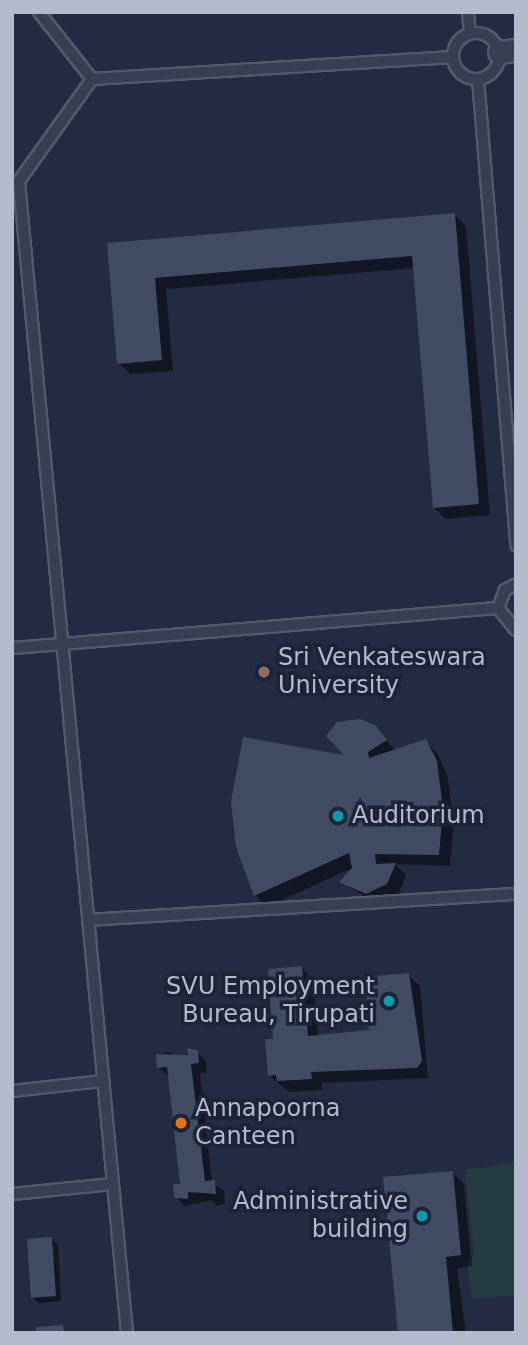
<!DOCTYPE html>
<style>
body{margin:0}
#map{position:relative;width:528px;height:1345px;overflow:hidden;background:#232c42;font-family:"DejaVu Sans",sans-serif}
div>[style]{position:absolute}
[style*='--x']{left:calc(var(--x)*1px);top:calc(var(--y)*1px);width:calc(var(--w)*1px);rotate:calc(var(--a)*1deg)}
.green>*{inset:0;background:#253c43}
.shadow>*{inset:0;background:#0007}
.building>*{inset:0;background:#414b64}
.roads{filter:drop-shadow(2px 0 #525a6c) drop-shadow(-2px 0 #525a6c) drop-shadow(0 2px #525a6c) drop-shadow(0 -2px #525a6c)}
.service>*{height:10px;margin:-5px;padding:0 5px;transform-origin:5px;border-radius:5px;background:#373f52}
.service>.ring{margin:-5px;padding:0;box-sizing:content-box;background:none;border:10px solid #373f52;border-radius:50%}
.minor>*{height:21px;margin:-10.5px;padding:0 10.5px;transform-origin:10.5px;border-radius:10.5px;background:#373f52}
.dots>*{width:19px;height:19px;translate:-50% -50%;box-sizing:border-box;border:4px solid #1c2437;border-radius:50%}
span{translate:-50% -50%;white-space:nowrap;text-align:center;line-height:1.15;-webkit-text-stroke:7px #1c2437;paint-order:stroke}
.poi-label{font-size:24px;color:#b4bacc}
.left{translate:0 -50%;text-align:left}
.right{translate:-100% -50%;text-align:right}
.frame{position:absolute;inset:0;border:14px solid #b4bacc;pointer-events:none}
</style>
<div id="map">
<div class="green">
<i style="clip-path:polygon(516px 1162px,516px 1295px,472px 1299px,466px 1260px,475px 1258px,465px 1170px)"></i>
</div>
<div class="shadow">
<i style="clip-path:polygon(455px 215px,466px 226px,490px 515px,446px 519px,434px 508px,415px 268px,166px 289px,173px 371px,130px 374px,119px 363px,109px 245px)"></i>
<i style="clip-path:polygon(374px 726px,396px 751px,425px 741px,437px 753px,447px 774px,454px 820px,450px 866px,395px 864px,406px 875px,398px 896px,379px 905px,341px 882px,357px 866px,266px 907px,255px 895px)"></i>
<i style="clip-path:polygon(302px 968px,313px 980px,318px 1036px,371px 1031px,408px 975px,420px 986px,428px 1078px,322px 1083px,322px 1090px,290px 1092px,281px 1086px,269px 1075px,275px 1040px)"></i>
<i style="clip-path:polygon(169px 1052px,175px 1057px,197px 1052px,206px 1061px,207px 1072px,200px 1073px,212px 1182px,224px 1191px,225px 1203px,217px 1206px,211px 1200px,185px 1206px,176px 1197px,182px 1185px,169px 1076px,158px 1067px,157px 1055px)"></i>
<i style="clip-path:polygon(453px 1173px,464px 1184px,472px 1266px,457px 1268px,466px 1333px,400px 1333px)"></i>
<i style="clip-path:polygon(51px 1238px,58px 1245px,61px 1301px,39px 1303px,32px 1297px)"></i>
</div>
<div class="building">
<i style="clip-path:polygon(455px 213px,479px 504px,433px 508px,412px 256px,155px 278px,162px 360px,117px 364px,107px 243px)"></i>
<i style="clip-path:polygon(360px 719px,375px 725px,387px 740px,368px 752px,369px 758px,426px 739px,437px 761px,443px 808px,439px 855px,375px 854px,376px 864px,396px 863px,387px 884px,366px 894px,339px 882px,352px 868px,349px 853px,254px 896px,236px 847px,231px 802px,243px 737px,344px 755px,326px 736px,337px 722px)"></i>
<i style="clip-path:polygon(302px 966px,308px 1036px,369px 1030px,365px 977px,409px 973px,422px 1061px,417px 1068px,311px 1072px,312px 1079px,277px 1081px,276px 1075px,268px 1076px,265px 1039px,273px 1039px,268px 969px)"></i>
<i style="clip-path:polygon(187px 1048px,198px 1050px,199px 1063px,191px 1064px,205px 1181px,215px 1180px,216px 1194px,188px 1192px,188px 1199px,174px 1198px,173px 1184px,180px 1184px,167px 1067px,157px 1068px,156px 1054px,188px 1055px)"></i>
<i style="clip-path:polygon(453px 1171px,461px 1255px,446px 1257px,453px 1333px,398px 1333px,383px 1177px)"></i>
<i style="clip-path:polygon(52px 1237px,56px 1296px,31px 1298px,27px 1239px)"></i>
<i style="clip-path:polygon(63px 1325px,64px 1333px,36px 1333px,36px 1327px)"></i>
</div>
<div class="roads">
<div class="service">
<i style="--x:39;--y:12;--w:85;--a:51.7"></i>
<i style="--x:468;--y:12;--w:21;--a:85"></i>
<i class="ring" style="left:453px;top:33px;width:36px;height:36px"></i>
<i style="--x:478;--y:79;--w:468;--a:85.3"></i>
<i style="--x:516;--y:584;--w:13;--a:151"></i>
<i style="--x:505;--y:590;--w:19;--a:111"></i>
<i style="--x:498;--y:608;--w:28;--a:51"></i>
<i style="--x:12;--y:648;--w:488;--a:-4.7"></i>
<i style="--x:88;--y:920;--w:429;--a:-3.5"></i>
<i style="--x:12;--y:1091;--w:92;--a:-6.3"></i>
<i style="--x:12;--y:1194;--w:101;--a:-5.7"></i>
<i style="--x:127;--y:1333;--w:1157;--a:-95.36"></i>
<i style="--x:19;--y:181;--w:125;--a:-54.4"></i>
<i style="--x:92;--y:79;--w:362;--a:-3.5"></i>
</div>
<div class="minor">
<i style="--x:499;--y:52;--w:17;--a:-7"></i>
</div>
</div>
<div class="dots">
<i style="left:264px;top:672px;background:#8d6e63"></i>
<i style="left:338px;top:816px;background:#0f9aa8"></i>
<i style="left:389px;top:1001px;background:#0f9aa8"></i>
<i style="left:181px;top:1123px;background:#e8710a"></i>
<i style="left:422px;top:1216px;background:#0f9aa8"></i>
</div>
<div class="poi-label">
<span class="left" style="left:278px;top:672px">Sri Venkateswara<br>University</span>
<span class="left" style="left:352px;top:816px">Auditorium</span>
<span class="right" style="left:375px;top:1001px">SVU Employment<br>Bureau, Tirupati</span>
<span class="left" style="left:195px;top:1123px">Annapoorna<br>Canteen</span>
<span class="right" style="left:408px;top:1216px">Administrative<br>building</span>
</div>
<div class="frame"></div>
</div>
